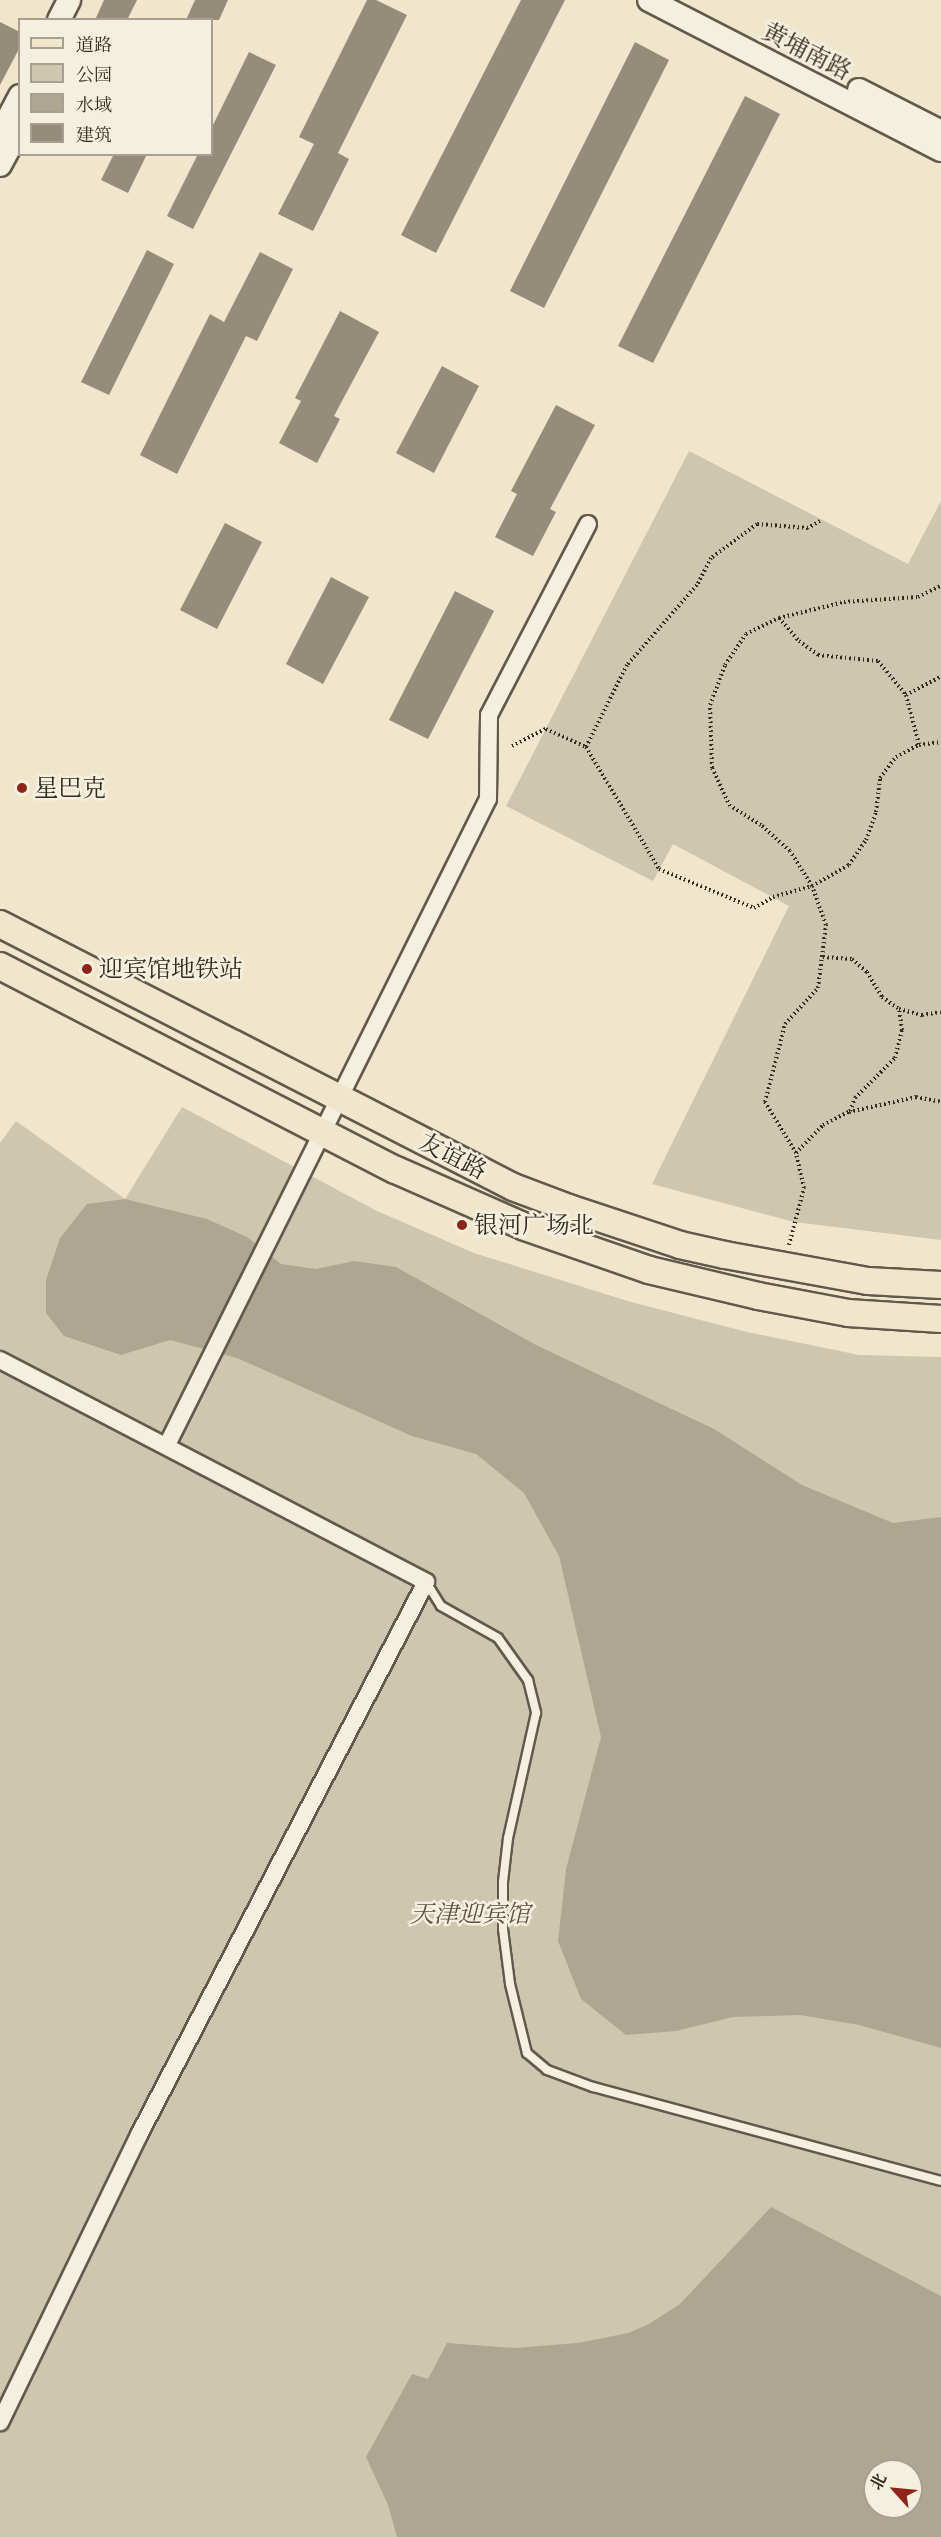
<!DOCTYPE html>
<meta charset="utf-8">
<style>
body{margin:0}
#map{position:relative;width:941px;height:2537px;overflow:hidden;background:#efe6cc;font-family:"EB Garamond","Noto Serif SC",serif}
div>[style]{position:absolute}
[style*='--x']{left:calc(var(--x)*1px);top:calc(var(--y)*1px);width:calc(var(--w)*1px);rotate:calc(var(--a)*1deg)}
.green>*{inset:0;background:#cfc6af}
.water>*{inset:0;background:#afa692}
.building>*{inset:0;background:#958c79}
.path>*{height:4px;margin-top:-2px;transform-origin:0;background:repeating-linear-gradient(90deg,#332a20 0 1.5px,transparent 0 4.5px)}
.roads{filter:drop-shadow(2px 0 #62594b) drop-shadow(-2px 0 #62594b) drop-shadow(0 2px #62594b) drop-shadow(0 -2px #62594b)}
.lane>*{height:8px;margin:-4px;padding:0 4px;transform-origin:4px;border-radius:4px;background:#f5efde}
.street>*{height:16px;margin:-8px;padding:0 8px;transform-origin:8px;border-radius:8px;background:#f5efde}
.secondary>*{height:22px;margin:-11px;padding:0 11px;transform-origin:11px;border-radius:11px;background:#f5efde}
.primary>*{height:26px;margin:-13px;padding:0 13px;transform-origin:13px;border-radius:13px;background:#efe6cc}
.dots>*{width:16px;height:16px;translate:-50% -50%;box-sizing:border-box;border:3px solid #f5efde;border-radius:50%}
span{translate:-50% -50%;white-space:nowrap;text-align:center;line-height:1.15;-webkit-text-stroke:5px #f5efde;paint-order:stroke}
.street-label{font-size:24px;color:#332a20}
.poi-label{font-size:24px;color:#332a20}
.left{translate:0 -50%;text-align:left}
.park-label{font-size:24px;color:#5a5144;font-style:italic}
.legend{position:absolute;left:18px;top:18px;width:195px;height:138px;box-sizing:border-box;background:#f5efde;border:2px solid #a7a092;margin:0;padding:8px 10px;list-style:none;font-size:18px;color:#332a20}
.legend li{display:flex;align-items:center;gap:12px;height:30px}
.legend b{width:30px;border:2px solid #a7a092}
.north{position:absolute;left:863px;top:2459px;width:60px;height:60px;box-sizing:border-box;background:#f5efde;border:2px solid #a7a092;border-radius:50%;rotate:297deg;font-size:16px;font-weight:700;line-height:24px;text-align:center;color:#332a20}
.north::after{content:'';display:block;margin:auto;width:21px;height:27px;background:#8f2418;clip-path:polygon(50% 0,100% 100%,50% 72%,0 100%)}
</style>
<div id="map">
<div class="green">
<i style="clip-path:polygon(689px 451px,908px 564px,941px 501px,941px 1240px,794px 1222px,652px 1184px,789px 906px,673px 844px,653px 881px,506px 806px)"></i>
<i style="clip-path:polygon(evenodd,182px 1107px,377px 1211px,474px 1253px,631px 1302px,747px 1332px,859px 1355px,941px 1357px,941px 2537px,0 2537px,0 1143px,16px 1121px,125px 1199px,182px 1107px,875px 2471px,911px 2471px,911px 2507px,875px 2507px,875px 2471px)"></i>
</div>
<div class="water">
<i style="clip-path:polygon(125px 1199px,207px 1219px,247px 1237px,281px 1264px,316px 1269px,354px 1261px,396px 1267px,536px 1345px,714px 1429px,802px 1485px,893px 1523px,941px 1517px,941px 2048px,859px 2025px,800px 2015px,733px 2017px,676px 2031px,626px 2035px,581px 1999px,558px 1941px,566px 1869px,601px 1737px,559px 1556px,524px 1493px,476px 1454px,412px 1436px,237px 1358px,170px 1340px,121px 1355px,64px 1336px,46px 1313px,46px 1280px,60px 1238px,87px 1204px)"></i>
<i style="clip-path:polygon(evenodd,771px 2207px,941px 2296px,941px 2537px,397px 2537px,388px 2505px,366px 2457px,412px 2374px,428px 2379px,447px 2343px,515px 2348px,578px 2343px,628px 2333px,649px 2324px,680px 2304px,771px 2207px,875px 2471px,911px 2471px,911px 2507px,875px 2507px,875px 2471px)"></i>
</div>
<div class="building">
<i style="clip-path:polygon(104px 0,137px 0,127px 20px,95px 20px)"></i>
<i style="clip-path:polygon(195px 0,228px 0,219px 20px,186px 20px)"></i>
<i style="clip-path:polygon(367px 0,376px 0,407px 15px,338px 153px,349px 159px,313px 231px,278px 214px,314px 144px,299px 137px)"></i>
<i style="clip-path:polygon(521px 0,565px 0,436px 253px,401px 235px)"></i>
<i style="clip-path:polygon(0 22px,20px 32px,20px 47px,0 85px)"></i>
<i style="clip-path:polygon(635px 42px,669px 60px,544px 308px,510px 291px)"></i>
<i style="clip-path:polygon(249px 52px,276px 65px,193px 229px,167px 216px,198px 154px,212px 154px,212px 127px)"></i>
<i style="clip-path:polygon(745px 96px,780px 114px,653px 363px,618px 346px)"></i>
<i style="clip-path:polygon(114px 154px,147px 154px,128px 193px,101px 180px)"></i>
<i style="clip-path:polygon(147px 250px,174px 264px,109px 395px,81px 382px)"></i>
<i style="clip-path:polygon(260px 252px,293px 269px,257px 341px,246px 336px,177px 474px,140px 455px,210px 314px,224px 322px)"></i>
<i style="clip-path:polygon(340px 311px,379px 332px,334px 416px,340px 419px,317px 463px,279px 443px,301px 401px,295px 398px)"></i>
<i style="clip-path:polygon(442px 366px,479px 386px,434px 473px,396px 453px)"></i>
<i style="clip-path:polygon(556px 405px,595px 425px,550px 509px,556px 512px,533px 556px,495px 537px,517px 494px,511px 491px)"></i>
<i style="clip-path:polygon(225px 523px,262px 542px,217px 629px,180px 610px)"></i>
<i style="clip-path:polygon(331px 577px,369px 597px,323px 684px,286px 664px)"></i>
<i style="clip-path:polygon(455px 591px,494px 611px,428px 739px,389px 720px)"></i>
</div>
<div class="path">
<i style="--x:820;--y:521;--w:14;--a:150"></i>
<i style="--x:808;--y:528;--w:51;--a:-175.5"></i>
<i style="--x:757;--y:524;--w:57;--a:143.5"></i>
<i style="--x:711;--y:558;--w:30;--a:117"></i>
<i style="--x:697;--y:585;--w:106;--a:131.2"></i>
<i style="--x:627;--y:665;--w:92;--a:116.6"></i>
<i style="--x:586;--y:747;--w:142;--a:59.1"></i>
<i style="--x:659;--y:869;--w:103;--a:22.3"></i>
<i style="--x:754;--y:908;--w:22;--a:-30"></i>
<i style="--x:773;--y:897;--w:41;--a:-15.8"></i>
<i style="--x:812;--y:886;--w:43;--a:-29.6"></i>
<i style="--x:849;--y:865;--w:30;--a:-56"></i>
<i style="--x:866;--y:840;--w:30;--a:-70"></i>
<i style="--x:876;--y:812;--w:34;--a:-83"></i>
<i style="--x:880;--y:778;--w:26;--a:-53"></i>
<i style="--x:896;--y:757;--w:26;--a:-28"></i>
<i style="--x:919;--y:745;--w:22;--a:-8"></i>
<i style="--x:779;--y:618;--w:30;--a:49"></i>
<i style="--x:799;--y:641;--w:24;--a:36"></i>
<i style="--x:818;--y:655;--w:60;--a:5.7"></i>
<i style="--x:878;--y:661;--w:44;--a:50.5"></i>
<i style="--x:906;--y:695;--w:52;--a:75.4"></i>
<i style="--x:906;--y:695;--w:40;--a:-28"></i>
<i style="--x:512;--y:746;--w:38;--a:-27"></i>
<i style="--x:546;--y:729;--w:44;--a:24.2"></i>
<i style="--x:823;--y:957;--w:29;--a:4"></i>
<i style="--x:852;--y:959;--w:20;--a:41"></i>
<i style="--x:867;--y:972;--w:29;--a:59"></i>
<i style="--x:882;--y:997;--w:21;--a:35"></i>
<i style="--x:899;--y:1009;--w:24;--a:15"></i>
<i style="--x:922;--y:1015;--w:19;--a:-9"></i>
<i style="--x:850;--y:1111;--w:14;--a:-69"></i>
<i style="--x:855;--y:1098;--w:57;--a:-45"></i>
<i style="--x:895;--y:1058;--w:29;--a:-76"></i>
<i style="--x:902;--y:1030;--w:21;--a:-98"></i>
<i style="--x:796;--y:1153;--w:39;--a:-46"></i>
<i style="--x:823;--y:1125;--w:29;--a:-27"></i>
<i style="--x:849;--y:1112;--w:69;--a:-12.6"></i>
<i style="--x:916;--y:1097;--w:25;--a:11"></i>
<i style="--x:789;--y:1245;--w:59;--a:-75.3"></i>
<i style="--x:804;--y:1188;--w:36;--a:-103"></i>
<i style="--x:796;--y:1153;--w:60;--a:-121.3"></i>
<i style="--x:765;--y:1102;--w:81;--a:-75.6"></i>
<i style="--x:785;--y:1024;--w:49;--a:-47.5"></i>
<i style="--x:818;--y:988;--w:64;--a:-82.8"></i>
<i style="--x:826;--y:925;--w:41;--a:-109.7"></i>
<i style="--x:812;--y:886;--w:41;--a:-122.2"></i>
<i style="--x:790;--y:851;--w:39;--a:-138"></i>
<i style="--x:761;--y:825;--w:36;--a:-148"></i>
<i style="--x:730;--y:806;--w:42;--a:-115.3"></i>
<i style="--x:712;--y:768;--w:63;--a:-91.8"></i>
<i style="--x:710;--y:705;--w:43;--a:-69.4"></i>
<i style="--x:725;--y:665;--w:37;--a:-56"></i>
<i style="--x:746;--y:634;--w:37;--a:-26"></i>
<i style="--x:779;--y:618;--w:67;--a:-13.8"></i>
<i style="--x:844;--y:602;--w:74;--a:-3.9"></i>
<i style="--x:918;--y:597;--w:25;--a:-26"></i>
</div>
<div class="roads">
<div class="lane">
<i style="--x:426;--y:1582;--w:28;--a:58"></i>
<i style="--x:441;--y:1606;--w:65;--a:29.3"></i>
<i style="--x:498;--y:1638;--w:52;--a:54.5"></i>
<i style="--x:528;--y:1680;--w:34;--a:76"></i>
<i style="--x:536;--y:1713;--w:128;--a:102.6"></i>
<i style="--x:508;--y:1838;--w:44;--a:96.5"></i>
<i style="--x:503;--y:1882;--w:47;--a:90"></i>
<i style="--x:503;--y:1929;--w:55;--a:82.7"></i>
<i style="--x:510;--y:1984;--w:71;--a:76.2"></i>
<i style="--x:527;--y:2053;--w:26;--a:40"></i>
<i style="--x:547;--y:2070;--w:49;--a:20.3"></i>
<i style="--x:593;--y:2087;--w:360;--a:15.1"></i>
</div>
<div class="street">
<i style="--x:0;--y:1360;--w:480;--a:27.5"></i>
<i style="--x:426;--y:1582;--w:623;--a:117.43"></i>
<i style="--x:139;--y:2135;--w:319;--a:115.8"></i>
<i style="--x:167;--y:1445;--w:721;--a:-63.58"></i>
<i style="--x:488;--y:799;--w:84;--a:-89.3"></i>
<i style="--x:489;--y:715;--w:215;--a:-62.6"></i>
</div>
<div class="secondary">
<i style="--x:649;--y:0;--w:328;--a:27.2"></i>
<i style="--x:59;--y:20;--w:22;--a:-63"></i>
<i style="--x:859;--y:90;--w:92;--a:27.1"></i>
<i style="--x:0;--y:134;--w:43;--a:-62.2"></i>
<i style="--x:0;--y:165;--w:42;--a:-61.6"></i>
</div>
<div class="primary">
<i style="--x:0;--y:924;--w:576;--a:27.14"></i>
<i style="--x:513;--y:1187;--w:60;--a:20.6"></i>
<i style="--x:569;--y:1208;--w:117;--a:18.4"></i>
<i style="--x:680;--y:1245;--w:46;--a:12.5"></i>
<i style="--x:725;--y:1255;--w:145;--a:10.3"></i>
<i style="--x:868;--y:1281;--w:73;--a:3.1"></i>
<i style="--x:0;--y:966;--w:445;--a:27.3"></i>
<i style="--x:396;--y:1170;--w:141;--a:23.8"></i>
<i style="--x:525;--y:1227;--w:131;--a:19.1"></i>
<i style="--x:649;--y:1270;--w:112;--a:13.4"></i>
<i style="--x:758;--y:1296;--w:92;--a:10.7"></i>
<i style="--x:848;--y:1313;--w:93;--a:3.7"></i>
</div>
</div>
<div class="dots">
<i style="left:22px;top:788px;background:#8f2418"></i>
<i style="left:87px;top:969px;background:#8f2418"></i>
<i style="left:462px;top:1225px;background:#8f2418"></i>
</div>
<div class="street-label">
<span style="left:807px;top:51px;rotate:27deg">黄埔南路</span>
<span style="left:453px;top:1156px;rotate:27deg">友谊路</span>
</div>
<div class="poi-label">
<span class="left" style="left:34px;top:788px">星巴克</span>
<span class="left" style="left:99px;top:969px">迎宾馆地铁站</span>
<span class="left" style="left:474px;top:1225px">银河广场北</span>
</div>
<div class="park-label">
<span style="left:470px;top:1914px">天津迎宾馆</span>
</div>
<ul class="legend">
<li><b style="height:8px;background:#efe6cc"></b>道路</li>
<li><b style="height:16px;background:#cfc6af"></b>公园</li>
<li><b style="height:16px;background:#afa692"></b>水域</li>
<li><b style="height:16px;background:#958c79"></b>建筑</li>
</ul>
<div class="north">北</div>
</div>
